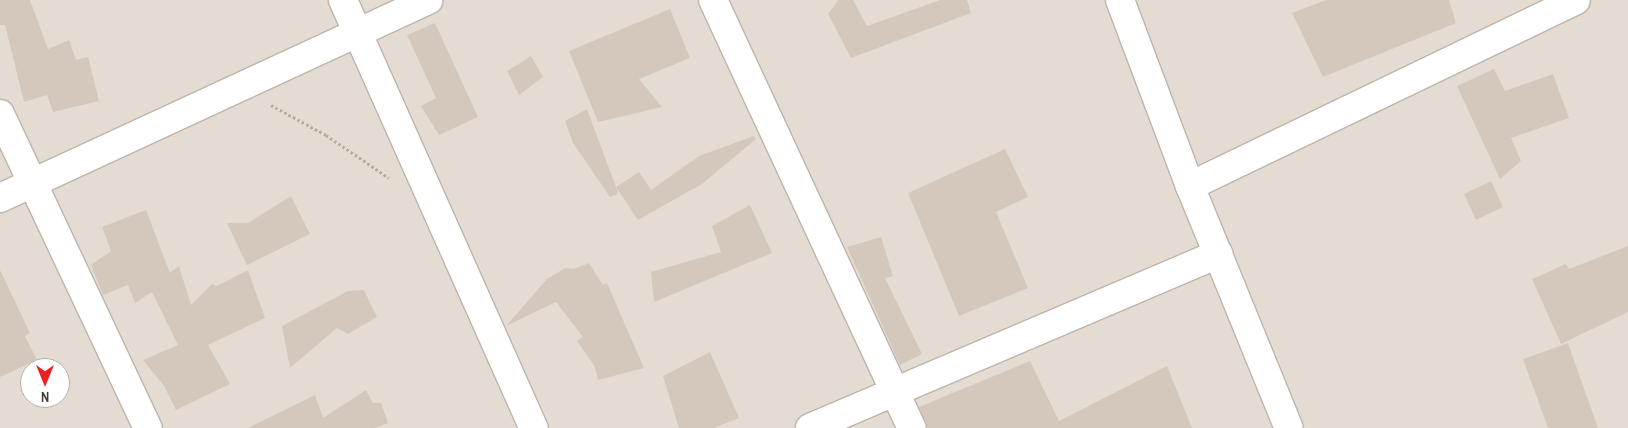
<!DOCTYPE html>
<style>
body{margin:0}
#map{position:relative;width:1628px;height:428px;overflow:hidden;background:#f0ebe4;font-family:"Archivo Narrow",sans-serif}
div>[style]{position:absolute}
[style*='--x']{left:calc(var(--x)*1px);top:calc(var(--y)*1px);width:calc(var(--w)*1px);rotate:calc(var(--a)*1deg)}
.residential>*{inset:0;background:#e4dcd2}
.building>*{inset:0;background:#d4c8bd}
.path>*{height:3px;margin-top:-1.5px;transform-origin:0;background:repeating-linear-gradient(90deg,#bcaa99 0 2.5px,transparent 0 5px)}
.roads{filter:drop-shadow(1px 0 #beb4aa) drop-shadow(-1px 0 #beb4aa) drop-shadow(0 1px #beb4aa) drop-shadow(0 -1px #beb4aa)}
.street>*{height:28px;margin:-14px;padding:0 14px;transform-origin:14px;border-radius:14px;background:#fff}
span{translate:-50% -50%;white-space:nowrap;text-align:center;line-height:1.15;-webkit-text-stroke:4.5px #fff;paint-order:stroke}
.north{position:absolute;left:20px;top:358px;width:50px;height:50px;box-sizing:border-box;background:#fff;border:1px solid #b3b0ae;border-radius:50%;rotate:180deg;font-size:14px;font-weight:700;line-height:20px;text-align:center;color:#423a34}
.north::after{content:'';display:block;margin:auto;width:18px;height:22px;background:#eb2120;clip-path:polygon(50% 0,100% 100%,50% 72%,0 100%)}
</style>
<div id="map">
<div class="residential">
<i style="clip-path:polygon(evenodd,0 0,1628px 0,1628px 428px,0 428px,0 0,30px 368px,60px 368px,60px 398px,30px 398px,30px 368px)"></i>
</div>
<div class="building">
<i style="clip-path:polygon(0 0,30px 0,48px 49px,69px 40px,76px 60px,88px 57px,99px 101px,53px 112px,47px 95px,24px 102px,5px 25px,0 25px)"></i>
<i style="clip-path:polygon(838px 0,853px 0,867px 26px,940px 0,967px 0,971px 13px,851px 58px,828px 14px)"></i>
<i style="clip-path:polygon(1326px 0,1449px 0,1456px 23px,1323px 77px,1292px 13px)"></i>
<i style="clip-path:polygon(670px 9px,690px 58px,639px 79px,662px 107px,598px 122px,569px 51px)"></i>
<i style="clip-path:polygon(435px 23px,478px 117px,439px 135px,421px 106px,436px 98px,407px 35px)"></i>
<i style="clip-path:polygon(531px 56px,543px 77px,519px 95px,507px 71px)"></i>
<i style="clip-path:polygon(1494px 69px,1505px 91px,1553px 74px,1569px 118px,1511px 138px,1521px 161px,1500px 179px,1457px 86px)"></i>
<i style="clip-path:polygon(587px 109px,616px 187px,639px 172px,651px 190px,699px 156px,754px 136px,756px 139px,702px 184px,638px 220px,616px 187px,618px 194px,610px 197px,573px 143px,565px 121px)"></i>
<i style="clip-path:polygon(1005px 149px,1028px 197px,996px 212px,1028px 288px,959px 316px,908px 193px)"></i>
<i style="clip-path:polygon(1491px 181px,1503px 207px,1476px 220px,1464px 194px)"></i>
<i style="clip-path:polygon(291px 196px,310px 234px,247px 265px,227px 223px,248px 223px)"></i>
<i style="clip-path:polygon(750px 205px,772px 253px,654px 302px,651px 272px,721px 252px,712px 226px)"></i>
<i style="clip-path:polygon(146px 210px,170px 273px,179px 266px,191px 305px,212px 284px,217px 286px,248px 270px,265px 318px,208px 345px,230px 384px,176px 410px,164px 386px,143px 360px,178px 345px,152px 292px,135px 303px,128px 285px,103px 295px,91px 265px,111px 251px,102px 227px)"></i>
<i style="clip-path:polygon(881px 237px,893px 276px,885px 278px,922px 354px,900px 365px,847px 247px)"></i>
<i style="clip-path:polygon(1628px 246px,1628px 312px,1561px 344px,1532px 279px,1566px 264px,1569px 269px)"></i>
<i style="clip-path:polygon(589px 263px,603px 285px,607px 283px,644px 368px,598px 380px,595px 367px,577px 341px,583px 337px,556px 302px,506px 326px,547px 279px,565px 268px,574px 269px)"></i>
<i style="clip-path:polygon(0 270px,30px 333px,25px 336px,37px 360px,0 377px)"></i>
<i style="clip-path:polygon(364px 290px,377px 317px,348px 334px,337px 328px,290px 368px,282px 326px,348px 291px)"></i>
<i style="clip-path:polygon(1568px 343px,1598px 428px,1548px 428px,1523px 359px)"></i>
<i style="clip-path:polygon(710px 352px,739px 418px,714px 428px,679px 428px,663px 376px)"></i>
<i style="clip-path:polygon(1030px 361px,1059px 421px,1167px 366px,1192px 428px,928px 428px,919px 407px)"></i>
<i style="clip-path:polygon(366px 390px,373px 403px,381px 403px,388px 423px,375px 428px,248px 428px,315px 395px,323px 418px)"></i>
</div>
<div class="path">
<i style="--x:271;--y:105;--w:63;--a:28.6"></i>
<i style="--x:326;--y:135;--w:76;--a:34.3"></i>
</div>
<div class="roads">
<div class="street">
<i style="--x:343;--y:0;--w:469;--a:66"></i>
<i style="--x:713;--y:0;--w:472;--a:65.1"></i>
<i style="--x:1120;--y:0;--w:199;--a:69.4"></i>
<i style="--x:1190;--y:186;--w:261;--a:67.8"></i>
<i style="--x:0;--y:114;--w:347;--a:64.8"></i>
<i style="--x:1190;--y:186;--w:428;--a:-25.7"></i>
<i style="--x:0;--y:198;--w:472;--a:-24.8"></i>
<i style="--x:810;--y:428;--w:444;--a:-23.1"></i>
</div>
</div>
<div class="north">N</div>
</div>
